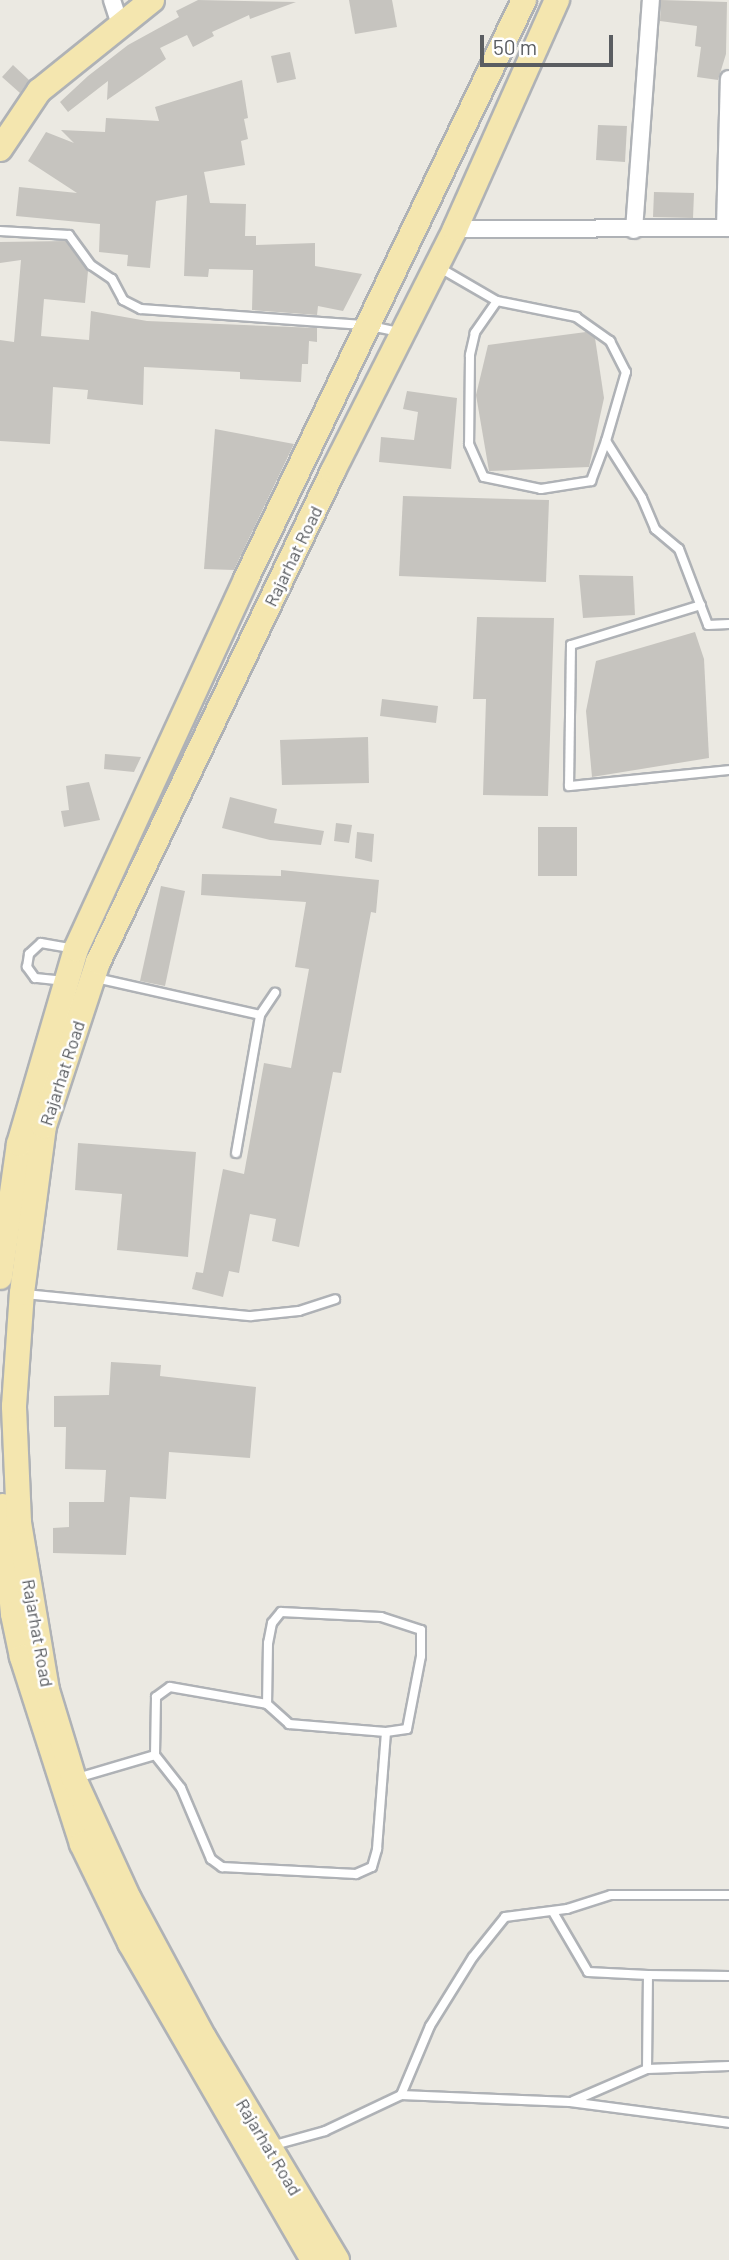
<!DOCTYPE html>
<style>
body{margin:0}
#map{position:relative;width:729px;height:2260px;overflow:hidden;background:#ebe9e2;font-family:Barlow,sans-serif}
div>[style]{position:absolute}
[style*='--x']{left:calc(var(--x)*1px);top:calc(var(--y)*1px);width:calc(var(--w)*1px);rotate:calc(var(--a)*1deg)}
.building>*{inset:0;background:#c6c4bf}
.roads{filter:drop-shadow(2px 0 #afb2b6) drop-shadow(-2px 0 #afb2b6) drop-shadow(0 2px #afb2b6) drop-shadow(0 -2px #afb2b6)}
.service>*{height:8px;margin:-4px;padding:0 4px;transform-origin:4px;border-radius:4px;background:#fff}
.minor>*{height:16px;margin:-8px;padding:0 8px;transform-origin:8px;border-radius:8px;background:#fff}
.primary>*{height:24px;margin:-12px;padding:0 12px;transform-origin:12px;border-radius:12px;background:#f4e6af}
span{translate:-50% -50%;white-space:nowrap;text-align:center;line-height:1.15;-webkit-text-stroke:5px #fff;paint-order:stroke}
.street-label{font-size:18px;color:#5a5d61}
.scale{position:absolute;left:480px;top:35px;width:133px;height:32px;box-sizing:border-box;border:4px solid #5a5d61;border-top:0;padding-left:9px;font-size:21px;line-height:24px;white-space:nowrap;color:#5a5d61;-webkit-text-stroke:5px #fff;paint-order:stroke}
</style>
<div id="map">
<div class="building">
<i style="clip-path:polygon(198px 0,296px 2px,250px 19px,249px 15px,212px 32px,214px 36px,193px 47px,187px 35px,160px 48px,166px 59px,142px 76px,107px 100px,108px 81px,68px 112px,60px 102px,88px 76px,128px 45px,179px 17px,176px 11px)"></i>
<i style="clip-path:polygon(349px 0,392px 0,397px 27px,355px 34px)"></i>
<i style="clip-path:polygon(661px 0,727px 2px,726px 54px,718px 80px,697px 77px,701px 47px,695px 46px,697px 26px,660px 21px)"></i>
<i style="clip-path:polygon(290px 52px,296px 79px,277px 83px,271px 56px)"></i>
<i style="clip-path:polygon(13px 65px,29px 80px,20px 93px,2px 77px)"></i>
<i style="clip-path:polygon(242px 80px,248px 118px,244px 119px,248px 139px,241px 141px,245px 165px,204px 172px,210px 203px,246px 204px,245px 236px,256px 236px,256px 245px,315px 243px,315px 266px,362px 274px,343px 311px,318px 306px,317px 315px,252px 310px,253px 270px,209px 269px,208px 277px,184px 276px,187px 195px,156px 201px,150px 268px,127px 266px,128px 255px,99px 252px,100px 224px,16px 216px,19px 187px,77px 193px,28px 161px,46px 132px,74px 143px,61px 130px,105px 132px,106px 118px,159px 121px,155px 107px)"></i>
<i style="clip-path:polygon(598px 125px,627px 126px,625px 162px,596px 160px)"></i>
<i style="clip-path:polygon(654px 192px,694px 193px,693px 218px,653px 217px)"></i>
<i style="clip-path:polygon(66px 241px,88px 271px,85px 303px,44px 299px,41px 336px,89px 340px,91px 311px,147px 321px,317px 328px,317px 342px,309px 341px,308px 364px,302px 364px,301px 382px,240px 379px,240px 372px,144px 367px,143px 405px,87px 399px,88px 390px,53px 387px,50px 444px,0 441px,0 340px,14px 342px,21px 260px,0 263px,0 242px)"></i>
<i style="clip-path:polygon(586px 332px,595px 338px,604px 398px,589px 467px,489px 471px,476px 395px,488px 345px)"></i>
<i style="clip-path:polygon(407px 391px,457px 398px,451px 469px,379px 462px,381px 437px,414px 440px,418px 412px,403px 409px)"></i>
<i style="clip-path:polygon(215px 429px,294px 444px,234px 570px,204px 569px)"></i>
<i style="clip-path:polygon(403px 496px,549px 500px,546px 582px,399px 576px)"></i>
<i style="clip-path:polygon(579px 575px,633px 576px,635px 615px,583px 618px)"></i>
<i style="clip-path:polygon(477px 617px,554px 618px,548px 796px,483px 795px,486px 699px,473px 699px)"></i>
<i style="clip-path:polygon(695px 632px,704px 659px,709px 758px,592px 777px,586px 711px,596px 661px)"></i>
<i style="clip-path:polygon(382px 699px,438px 706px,436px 723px,380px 716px)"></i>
<i style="clip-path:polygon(368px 737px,369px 783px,282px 785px,280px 740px)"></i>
<i style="clip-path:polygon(105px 754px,141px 757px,134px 772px,104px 769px)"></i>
<i style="clip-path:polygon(89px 782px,100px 820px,64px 827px,61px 811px,69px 810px,66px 786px)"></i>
<i style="clip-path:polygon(230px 797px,277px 809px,274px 823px,324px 831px,321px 845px,270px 840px,222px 828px)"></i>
<i style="clip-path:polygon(336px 823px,352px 825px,349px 843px,334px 841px)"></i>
<i style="clip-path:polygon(538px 827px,577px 827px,577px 876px,538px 876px)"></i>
<i style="clip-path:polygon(357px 832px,374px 834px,372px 862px,355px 858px)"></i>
<i style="clip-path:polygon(281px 870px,379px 880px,376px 913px,371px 912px,341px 1073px,333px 1072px,299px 1247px,272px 1241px,276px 1219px,250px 1214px,239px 1273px,229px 1271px,223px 1297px,192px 1289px,196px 1272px,203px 1273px,223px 1169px,244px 1174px,264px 1063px,291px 1068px,309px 969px,295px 967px,306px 902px,201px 895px,202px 874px,281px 876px)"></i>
<i style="clip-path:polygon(161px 886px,185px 891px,165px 986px,140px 981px)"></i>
<i style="clip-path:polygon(78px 1143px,196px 1152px,188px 1257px,117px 1250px,122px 1194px,75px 1190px)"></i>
<i style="clip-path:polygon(111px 1362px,161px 1365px,160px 1376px,256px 1387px,250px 1458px,169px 1452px,166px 1499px,130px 1497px,126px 1555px,53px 1553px,53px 1528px,69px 1527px,69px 1502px,104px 1502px,106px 1470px,65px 1469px,66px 1427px,54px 1427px,54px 1396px,109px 1395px)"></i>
</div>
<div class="roads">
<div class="service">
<i style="--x:0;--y:231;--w:69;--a:3.3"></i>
<i style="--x:69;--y:235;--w:37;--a:54"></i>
<i style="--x:91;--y:265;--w:25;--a:34"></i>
<i style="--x:112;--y:279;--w:24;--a:62"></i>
<i style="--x:123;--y:300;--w:20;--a:27"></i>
<i style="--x:141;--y:309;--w:226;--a:4.1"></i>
<i style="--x:366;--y:325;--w:33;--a:12"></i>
<i style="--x:440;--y:268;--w:66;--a:30.1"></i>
<i style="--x:497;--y:301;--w:39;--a:125"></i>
<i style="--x:475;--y:333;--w:23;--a:103"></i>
<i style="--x:470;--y:355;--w:89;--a:90.6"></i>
<i style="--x:469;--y:444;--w:36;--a:66"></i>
<i style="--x:484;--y:477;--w:58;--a:11.9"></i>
<i style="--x:541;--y:489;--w:51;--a:-9.1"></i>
<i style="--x:591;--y:481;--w:43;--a:-69.4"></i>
<i style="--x:606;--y:441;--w:67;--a:57.7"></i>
<i style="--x:642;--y:498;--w:34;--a:67"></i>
<i style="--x:655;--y:529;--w:31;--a:40"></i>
<i style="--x:679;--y:549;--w:81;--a:69.1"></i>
<i style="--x:708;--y:625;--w:21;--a:-3"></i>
<i style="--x:497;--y:301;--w:81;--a:11.4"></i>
<i style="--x:576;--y:317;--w:42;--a:35.2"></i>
<i style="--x:610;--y:341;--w:35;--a:63"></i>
<i style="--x:626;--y:372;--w:72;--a:106.2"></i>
<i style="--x:701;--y:605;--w:136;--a:162.9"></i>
<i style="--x:571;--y:645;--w:141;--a:90.8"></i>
<i style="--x:569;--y:786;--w:161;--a:-5.7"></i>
<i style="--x:96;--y:978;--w:168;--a:12.7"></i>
<i style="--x:260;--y:1015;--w:27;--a:-56"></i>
<i style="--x:65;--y:981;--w:30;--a:-174"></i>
<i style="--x:35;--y:978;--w:14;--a:-126"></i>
<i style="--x:27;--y:967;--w:13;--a:-81"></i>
<i style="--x:29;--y:954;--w:16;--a:-43"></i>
<i style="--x:41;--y:943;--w:34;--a:10"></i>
<i style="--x:236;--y:1153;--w:140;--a:-80.1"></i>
<i style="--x:25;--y:1294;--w:227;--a:5.6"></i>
<i style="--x:251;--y:1316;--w:48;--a:-5.9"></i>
<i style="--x:299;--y:1311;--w:38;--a:-18"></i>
<i style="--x:155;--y:1755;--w:42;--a:51.8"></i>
<i style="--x:181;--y:1788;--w:77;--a:67.1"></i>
<i style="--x:211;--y:1859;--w:14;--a:36"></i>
<i style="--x:222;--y:1867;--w:134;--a:3"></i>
<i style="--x:356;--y:1874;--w:17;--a:-24"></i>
<i style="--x:372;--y:1867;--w:19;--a:-74"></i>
<i style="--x:377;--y:1849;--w:117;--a:-85.6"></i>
<i style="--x:77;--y:1778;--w:81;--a:-16.4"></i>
<i style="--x:155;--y:1755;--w:58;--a:-89"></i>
<i style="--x:156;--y:1697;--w:17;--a:-36"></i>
<i style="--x:170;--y:1687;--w:98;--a:9.9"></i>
<i style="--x:267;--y:1704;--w:30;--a:42"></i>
<i style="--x:289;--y:1724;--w:97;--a:4.7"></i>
<i style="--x:386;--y:1732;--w:21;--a:-8"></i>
<i style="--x:407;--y:1729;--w:74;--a:-79.1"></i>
<i style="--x:421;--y:1656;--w:26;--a:-90"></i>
<i style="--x:421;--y:1630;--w:42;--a:-162"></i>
<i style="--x:381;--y:1617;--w:100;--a:-177.1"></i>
<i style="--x:281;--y:1612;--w:14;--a:129"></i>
<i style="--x:272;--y:1623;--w:20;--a:101"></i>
<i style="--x:268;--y:1643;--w:61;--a:90.9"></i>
<i style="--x:553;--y:1912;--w:69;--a:59.7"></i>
<i style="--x:588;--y:1972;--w:60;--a:2.9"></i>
<i style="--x:647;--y:2069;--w:94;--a:-89.4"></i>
<i style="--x:648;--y:1975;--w:81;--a:0.7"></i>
<i style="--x:401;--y:2095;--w:75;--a:-67.2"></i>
<i style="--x:430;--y:2026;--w:81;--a:-58.1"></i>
<i style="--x:473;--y:1957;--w:51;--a:-51.3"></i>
<i style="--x:505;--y:1917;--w:63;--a:-7.4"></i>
<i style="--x:567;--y:1909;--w:46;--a:-17.7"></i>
<i style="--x:611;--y:1895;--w:118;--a:0"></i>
<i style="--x:573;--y:2101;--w:81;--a:-23.4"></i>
<i style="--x:647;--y:2069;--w:82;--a:-2.1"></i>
<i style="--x:271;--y:2146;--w:56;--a:-15.5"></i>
<i style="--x:325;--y:2131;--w:84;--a:-25.3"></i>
<i style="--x:401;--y:2095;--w:169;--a:2.4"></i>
<i style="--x:570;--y:2102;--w:160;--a:7.5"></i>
</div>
<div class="minor">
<i style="--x:112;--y:0;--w:26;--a:72"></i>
<i style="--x:725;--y:228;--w:149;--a:-88.5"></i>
<i style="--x:455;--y:229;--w:274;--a:-0.2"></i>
<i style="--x:634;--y:230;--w:231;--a:-85.8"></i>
</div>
<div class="primary">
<i style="--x:0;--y:149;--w:70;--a:-56.1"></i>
<i style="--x:39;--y:91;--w:145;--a:-38.8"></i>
<i style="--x:0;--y:1277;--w:134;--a:-81.9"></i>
<i style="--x:19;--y:1144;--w:203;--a:-73.7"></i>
<i style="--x:76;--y:949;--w:407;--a:-65.3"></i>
<i style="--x:246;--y:579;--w:642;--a:-64.35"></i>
<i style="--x:3;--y:1506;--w:108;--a:84.7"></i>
<i style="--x:13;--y:1614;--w:44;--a:78.2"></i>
<i style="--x:22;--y:1657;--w:196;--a:72.2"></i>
<i style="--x:82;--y:1844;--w:110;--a:64.1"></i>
<i style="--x:130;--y:1943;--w:366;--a:60"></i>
<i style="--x:337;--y:2260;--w:259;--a:-120.9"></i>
<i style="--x:204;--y:2038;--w:158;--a:-118.3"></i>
<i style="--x:129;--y:1899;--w:132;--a:-114.6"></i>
<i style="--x:74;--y:1779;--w:93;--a:-106.9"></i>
<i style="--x:47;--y:1690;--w:170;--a:-99.5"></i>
<i style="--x:19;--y:1522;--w:116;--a:-92.5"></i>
<i style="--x:14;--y:1406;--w:113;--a:-86"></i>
<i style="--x:22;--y:1293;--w:168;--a:-82.5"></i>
<i style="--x:44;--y:1126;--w:173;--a:-71.8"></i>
<i style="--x:98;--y:962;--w:544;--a:-64.42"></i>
<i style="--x:333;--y:471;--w:271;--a:-63.2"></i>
<i style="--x:455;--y:229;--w:251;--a:-66"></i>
</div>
</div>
<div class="street-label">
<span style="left:293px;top:556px;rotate:-64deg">Rajarhat Road</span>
<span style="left:62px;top:1073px;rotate:-72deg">Rajarhat Road</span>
<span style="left:38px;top:1633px;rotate:80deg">Rajarhat Road</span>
<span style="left:269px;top:2147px;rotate:59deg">Rajarhat Road</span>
</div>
<div class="scale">50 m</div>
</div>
